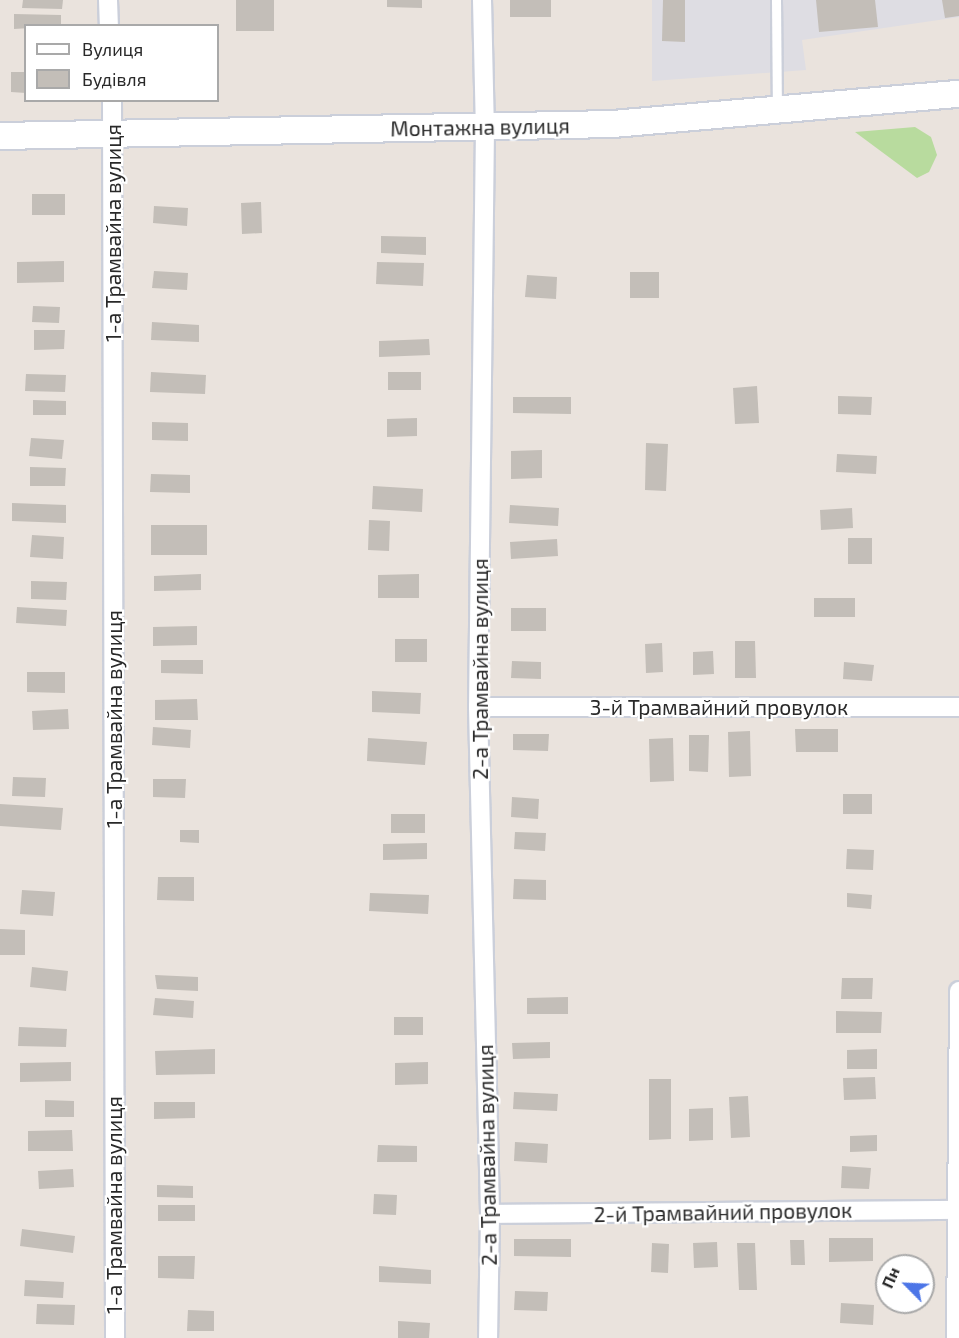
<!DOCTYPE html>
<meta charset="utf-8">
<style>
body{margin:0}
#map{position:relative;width:959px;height:1338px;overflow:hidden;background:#eae3dd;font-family:"Exo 2",sans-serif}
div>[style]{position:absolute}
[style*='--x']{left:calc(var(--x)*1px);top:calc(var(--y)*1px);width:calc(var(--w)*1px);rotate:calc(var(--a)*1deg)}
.industrial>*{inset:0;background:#dedde3}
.green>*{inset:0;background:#b8db9e}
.building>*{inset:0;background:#c3beb8}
.roads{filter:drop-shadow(2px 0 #cbcfda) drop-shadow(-2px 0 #cbcfda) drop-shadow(0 2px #cbcfda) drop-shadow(0 -2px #cbcfda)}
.lane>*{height:9px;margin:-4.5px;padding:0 4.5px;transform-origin:4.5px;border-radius:4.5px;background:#fff}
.street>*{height:18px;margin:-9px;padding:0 9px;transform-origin:9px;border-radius:9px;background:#fff}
.secondary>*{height:26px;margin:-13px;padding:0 13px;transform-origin:13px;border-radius:13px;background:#fff}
span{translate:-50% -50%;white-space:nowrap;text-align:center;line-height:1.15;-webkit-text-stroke:4.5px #fff;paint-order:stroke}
.street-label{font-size:21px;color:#292929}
.legend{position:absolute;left:24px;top:24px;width:195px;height:78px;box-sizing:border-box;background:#fff;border:2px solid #a9a9a9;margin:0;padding:8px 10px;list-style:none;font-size:18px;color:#292929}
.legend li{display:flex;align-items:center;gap:12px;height:30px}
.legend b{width:30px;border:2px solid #a9a9a9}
.north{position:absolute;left:875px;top:1254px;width:60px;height:60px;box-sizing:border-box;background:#fff;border:2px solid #a9a9a9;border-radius:50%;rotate:294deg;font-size:16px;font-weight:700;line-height:24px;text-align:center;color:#292929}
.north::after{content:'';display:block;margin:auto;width:21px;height:27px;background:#4c75e7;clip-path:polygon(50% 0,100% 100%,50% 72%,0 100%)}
</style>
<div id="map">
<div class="industrial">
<i style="clip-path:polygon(652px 0,959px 0,959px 17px,802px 40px,806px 70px,652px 81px)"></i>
</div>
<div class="green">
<i style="clip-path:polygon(915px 127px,931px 137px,937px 155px,929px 172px,917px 178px,855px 132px)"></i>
</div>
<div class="building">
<i style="clip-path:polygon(23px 0,63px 0,62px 9px,22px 8px)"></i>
<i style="clip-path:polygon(236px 0,274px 0,274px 31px,236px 31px)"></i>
<i style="clip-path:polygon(387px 0,422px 0,422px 8px,387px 7px)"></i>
<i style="clip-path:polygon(510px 0,551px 0,551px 17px,510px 17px)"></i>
<i style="clip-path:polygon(663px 0,685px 0,685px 42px,662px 41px)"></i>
<i style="clip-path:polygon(816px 0,875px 0,878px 27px,819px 32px)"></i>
<i style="clip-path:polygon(942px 0,959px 0,959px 16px,945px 18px)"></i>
<i style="clip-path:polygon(14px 14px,61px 15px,61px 26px,14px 29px)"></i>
<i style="clip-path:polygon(11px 72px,26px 72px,26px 93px,11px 92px)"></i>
<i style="clip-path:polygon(32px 194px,65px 194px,65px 215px,32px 215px)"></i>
<i style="clip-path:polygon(261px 202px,262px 233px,242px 234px,241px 203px)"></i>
<i style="clip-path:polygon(154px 206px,188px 208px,187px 226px,153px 223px)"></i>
<i style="clip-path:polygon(381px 236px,426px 237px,426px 255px,381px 253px)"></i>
<i style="clip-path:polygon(64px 261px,64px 282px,17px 283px,17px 262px)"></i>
<i style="clip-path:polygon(377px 262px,424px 263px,423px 286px,376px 284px)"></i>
<i style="clip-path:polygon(154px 271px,188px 273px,187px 290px,152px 288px)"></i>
<i style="clip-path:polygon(630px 272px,659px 272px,659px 298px,630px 298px)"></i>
<i style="clip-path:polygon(527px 275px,557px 277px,556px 299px,525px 297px)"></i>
<i style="clip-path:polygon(33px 306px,60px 307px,59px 323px,32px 322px)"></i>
<i style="clip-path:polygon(152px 322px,199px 325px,199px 342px,151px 340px)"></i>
<i style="clip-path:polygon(34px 330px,65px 330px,64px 349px,34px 350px)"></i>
<i style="clip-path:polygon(429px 339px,430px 355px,379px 357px,379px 341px)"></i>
<i style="clip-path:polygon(151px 372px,206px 375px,205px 394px,150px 392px)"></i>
<i style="clip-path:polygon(388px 372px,421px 372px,421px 390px,388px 390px)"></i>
<i style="clip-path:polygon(26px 374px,66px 375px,65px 392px,25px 391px)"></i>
<i style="clip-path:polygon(757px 386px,759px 423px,735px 424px,733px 388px)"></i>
<i style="clip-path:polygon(838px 396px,872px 397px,871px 415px,838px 414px)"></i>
<i style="clip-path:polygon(513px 397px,571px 397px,571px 414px,513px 413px)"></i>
<i style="clip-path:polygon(33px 400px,66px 401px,66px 415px,33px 415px)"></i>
<i style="clip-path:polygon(417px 418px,417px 436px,387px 437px,387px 419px)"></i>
<i style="clip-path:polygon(152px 422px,188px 423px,188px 441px,152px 440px)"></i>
<i style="clip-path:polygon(31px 438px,64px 440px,62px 459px,29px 456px)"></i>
<i style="clip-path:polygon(646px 443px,668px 444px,666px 491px,645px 490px)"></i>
<i style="clip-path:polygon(542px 450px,542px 478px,511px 479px,511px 451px)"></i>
<i style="clip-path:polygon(837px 454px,877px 456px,876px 474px,836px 472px)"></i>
<i style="clip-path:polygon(30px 467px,66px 468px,65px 486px,30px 486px)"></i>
<i style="clip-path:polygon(151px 474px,190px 475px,190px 493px,150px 492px)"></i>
<i style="clip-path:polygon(373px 486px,423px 489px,422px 512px,372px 509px)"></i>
<i style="clip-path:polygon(12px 503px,66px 505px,66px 523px,12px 521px)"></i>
<i style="clip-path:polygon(510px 505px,559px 508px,558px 526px,509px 523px)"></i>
<i style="clip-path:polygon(852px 508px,853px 528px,821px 530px,820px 510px)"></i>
<i style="clip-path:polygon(369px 520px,390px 521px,389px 551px,368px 550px)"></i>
<i style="clip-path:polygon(151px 525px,207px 525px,207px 555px,151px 555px)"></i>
<i style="clip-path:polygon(32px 535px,64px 537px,63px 559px,30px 557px)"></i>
<i style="clip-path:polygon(848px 538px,872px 538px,872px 564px,848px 564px)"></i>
<i style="clip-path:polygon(557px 539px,558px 556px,511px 559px,510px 542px)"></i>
<i style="clip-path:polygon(201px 574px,201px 590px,154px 591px,154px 576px)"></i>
<i style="clip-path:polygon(419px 574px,419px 598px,378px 598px,378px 575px)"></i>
<i style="clip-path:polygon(31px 581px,67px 582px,66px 600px,31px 599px)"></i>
<i style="clip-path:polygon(814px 598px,855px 598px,855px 617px,814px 617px)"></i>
<i style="clip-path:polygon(17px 607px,67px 610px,66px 626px,16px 623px)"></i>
<i style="clip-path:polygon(511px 608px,546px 608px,546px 631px,511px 631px)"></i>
<i style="clip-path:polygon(197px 626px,197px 645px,153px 646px,153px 627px)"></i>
<i style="clip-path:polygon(395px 639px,427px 639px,427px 662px,395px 662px)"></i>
<i style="clip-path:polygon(735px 641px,755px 641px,756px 678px,735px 678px)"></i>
<i style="clip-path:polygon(662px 643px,663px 672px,646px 673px,645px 644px)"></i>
<i style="clip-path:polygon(713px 651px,714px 674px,693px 675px,693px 652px)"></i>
<i style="clip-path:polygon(161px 660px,203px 660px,203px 674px,161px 673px)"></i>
<i style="clip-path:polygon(512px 661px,541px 662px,541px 679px,511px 678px)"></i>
<i style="clip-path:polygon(844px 662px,874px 665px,872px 681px,843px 679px)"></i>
<i style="clip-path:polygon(27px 672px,65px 672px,65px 693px,27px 692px)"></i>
<i style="clip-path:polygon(372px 691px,421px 693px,420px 714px,372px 712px)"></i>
<i style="clip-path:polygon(197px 699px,198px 720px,155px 720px,155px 700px)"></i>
<i style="clip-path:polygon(68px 709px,69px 729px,33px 730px,32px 711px)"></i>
<i style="clip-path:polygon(153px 727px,191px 730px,190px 748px,152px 745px)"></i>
<i style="clip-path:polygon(795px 729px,838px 729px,838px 752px,796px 752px)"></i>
<i style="clip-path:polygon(750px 731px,751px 776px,729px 777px,728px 732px)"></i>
<i style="clip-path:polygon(513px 734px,549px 734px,548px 751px,513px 750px)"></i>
<i style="clip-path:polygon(689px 735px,709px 735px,708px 772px,689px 771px)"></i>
<i style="clip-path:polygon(368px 738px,427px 742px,425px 765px,367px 761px)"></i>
<i style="clip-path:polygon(673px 738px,674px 781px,650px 782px,649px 739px)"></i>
<i style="clip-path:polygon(13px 777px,46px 778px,45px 797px,12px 796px)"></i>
<i style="clip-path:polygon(153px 779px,186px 779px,185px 798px,153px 797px)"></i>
<i style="clip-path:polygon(843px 794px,872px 794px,872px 814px,843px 814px)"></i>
<i style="clip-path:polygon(512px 797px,539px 799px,538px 819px,511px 817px)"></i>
<i style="clip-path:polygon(0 804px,63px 808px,61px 830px,0 826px)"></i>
<i style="clip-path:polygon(391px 814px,425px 814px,425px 833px,391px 833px)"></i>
<i style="clip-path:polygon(180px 830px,199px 830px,199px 843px,180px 842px)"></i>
<i style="clip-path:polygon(515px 832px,546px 833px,545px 851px,514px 849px)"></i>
<i style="clip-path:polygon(427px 843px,427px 859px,383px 860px,383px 844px)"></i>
<i style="clip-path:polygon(847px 849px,874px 850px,873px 870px,846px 869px)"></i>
<i style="clip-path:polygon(158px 877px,194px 877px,194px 901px,157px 900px)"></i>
<i style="clip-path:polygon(514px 879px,546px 880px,546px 900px,513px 899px)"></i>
<i style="clip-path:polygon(22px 890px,55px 892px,53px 916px,20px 914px)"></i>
<i style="clip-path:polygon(370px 893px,429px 895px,428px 914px,369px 911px)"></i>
<i style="clip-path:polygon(847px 893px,872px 895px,871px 909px,847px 907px)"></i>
<i style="clip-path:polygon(0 929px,25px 930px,25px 955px,0 955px)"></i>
<i style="clip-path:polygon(32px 967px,68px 971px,66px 991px,30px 987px)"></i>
<i style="clip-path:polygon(155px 975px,198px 977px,198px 991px,157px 989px)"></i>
<i style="clip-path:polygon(842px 978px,873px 978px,872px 999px,841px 999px)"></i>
<i style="clip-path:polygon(568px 997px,568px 1014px,527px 1014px,527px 998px)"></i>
<i style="clip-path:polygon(155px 998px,194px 1001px,193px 1018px,153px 1015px)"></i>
<i style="clip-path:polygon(836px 1011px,882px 1012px,881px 1033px,836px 1033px)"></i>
<i style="clip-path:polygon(394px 1017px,423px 1017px,423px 1035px,394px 1035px)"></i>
<i style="clip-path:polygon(19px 1027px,67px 1029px,66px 1047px,18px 1046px)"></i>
<i style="clip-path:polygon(550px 1042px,550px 1058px,513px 1059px,512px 1043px)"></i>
<i style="clip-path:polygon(215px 1049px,215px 1074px,156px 1075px,155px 1051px)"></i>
<i style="clip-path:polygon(877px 1049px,877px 1069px,847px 1069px,847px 1050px)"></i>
<i style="clip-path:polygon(71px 1062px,71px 1081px,20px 1082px,20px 1063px)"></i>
<i style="clip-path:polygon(428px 1062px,428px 1084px,395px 1085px,395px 1063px)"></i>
<i style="clip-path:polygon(875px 1077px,876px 1099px,844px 1100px,843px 1078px)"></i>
<i style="clip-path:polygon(649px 1079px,671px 1079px,671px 1139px,649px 1140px)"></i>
<i style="clip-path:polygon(514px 1092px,558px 1094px,557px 1111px,513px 1109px)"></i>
<i style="clip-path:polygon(748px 1096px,750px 1137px,731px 1138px,729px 1097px)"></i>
<i style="clip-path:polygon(45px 1100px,74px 1101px,74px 1117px,45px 1117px)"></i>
<i style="clip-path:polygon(154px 1102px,195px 1102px,195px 1118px,154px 1119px)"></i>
<i style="clip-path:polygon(713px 1108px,713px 1140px,689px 1141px,689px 1109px)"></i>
<i style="clip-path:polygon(72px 1130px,73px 1151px,28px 1151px,28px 1131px)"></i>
<i style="clip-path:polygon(877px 1135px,877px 1151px,850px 1152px,850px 1136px)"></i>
<i style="clip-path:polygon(515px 1142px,548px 1144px,547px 1163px,514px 1161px)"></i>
<i style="clip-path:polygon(378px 1145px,417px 1146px,417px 1162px,377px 1162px)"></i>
<i style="clip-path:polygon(842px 1166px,871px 1168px,869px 1189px,841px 1188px)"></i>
<i style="clip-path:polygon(73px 1169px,74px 1187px,39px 1189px,38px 1171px)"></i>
<i style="clip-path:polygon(157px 1185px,193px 1186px,193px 1198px,157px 1197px)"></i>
<i style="clip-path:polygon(374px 1194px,397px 1195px,396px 1215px,373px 1214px)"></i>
<i style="clip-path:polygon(158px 1205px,195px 1205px,195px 1221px,158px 1221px)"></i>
<i style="clip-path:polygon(22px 1229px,75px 1236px,73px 1253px,20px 1246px)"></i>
<i style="clip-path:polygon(829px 1238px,873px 1238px,873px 1261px,829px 1262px)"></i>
<i style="clip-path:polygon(514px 1239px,571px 1239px,571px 1257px,514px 1256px)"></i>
<i style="clip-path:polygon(790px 1240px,804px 1240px,805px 1265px,791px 1265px)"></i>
<i style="clip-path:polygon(717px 1242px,718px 1267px,694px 1268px,693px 1243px)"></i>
<i style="clip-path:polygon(652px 1243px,669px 1244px,668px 1273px,651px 1272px)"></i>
<i style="clip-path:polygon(737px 1243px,755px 1243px,757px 1290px,739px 1290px)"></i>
<i style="clip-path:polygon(158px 1256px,195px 1256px,194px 1279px,158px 1278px)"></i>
<i style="clip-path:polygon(379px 1266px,431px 1270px,431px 1284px,379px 1282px)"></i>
<i style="clip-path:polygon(25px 1280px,64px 1282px,63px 1298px,24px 1296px)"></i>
<i style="clip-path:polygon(515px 1291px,548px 1292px,547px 1311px,514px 1310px)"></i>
<i style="clip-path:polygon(841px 1303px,874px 1305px,873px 1325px,840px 1323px)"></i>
<i style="clip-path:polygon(37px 1304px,75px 1305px,74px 1325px,36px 1324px)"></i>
<i style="clip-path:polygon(188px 1310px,214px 1311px,214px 1331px,187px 1331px)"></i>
<i style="clip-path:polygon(398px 1321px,430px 1323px,429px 1338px,398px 1338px)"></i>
</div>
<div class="roads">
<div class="lane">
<i style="--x:776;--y:0;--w:107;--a:89.5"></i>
</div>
<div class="street">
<i style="--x:108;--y:0;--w:26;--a:88"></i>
<i style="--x:482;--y:0;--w:128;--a:88.7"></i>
<i style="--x:485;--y:128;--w:579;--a:90.69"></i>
<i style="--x:478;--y:707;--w:507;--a:88.64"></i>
<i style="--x:490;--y:1214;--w:124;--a:90.9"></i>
<i style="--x:112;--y:100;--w:1238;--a:89.86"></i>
<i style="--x:478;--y:707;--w:481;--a:0"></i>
<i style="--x:490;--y:1214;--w:467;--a:-0.5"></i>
<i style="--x:956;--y:1338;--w:347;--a:-89.5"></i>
</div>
<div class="secondary">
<i style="--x:0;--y:136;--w:613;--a:-1.12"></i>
<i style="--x:613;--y:124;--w:347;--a:-5"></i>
</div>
</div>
<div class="street-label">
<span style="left:480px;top:127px;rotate:-1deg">Монтажна вулиця</span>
<span style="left:113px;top:233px;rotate:-90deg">1-а Трамвайна вулиця</span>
<span style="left:480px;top:669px;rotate:-90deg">2-а Трамвайна вулиця</span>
<span style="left:719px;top:707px">3-й Трамвайний провулок</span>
<span style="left:114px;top:719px;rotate:-90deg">1-а Трамвайна вулиця</span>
<span style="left:487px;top:1155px;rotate:-91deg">2-а Трамвайна вулиця</span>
<span style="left:114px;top:1205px;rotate:-90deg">1-а Трамвайна вулиця</span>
<span style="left:723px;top:1212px;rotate:-1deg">2-й Трамвайний провулок</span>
</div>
<ul class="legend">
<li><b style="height:8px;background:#fff"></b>Вулиця</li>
<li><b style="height:16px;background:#c3beb8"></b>Будівля</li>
</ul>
<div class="north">Пн</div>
</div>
